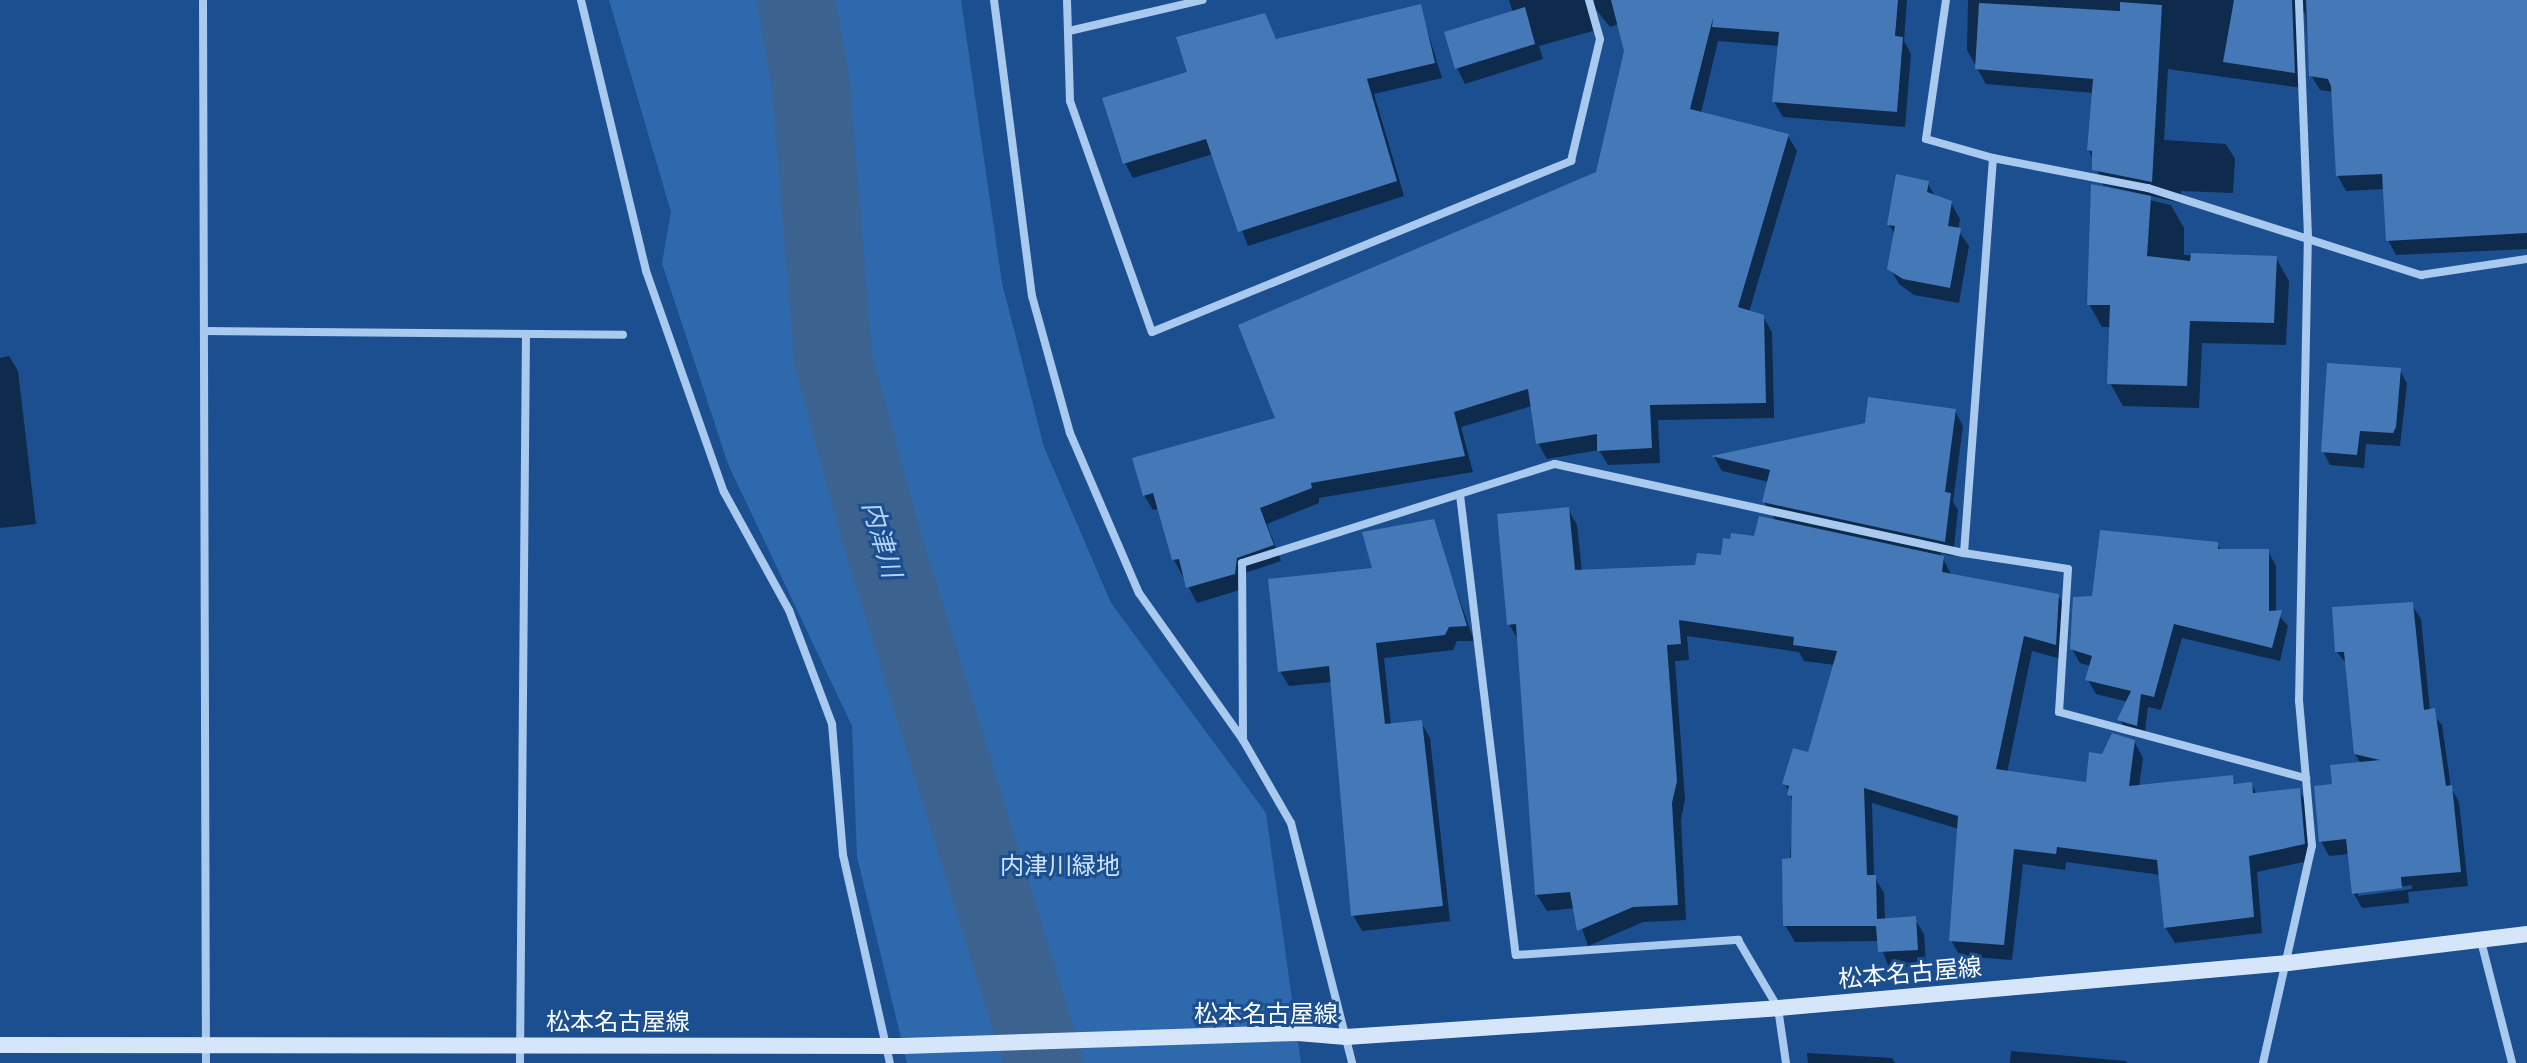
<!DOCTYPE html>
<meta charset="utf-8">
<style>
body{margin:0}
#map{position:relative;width:2527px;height:1063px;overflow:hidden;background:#1b4f8f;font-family:Commissioner,"Noto Sans JP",sans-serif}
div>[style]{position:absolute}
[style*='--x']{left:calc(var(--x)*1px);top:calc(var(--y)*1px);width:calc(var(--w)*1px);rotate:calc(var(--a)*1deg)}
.green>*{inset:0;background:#2e69ad}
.shadow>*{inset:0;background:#0007}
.river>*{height:78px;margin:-39px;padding:0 39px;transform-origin:39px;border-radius:39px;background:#3c6290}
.building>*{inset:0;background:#4478b7}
.street>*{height:8px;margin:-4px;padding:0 4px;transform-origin:4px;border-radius:4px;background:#a9c9ee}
.secondary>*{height:16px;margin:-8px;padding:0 8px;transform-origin:8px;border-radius:8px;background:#d6e6fa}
span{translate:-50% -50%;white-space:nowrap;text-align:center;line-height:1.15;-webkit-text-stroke:6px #1b4f8f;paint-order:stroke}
.park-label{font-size:24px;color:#cfe3fa}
.street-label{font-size:24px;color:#fff}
.water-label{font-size:26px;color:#b5d3f5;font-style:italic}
</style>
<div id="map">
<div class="green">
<i style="clip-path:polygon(609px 0,961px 0,1002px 283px,1044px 447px,1111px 603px,1266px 813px,1301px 1063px,907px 1063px,857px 857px,852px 726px,728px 464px,662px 263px,671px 212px)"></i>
</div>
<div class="shadow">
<i style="clip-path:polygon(1509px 0,1907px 0,1904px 41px,1911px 54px,1905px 127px,1783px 117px,1774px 102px,1779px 46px,1718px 41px,1701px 113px,1788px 136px,1797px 151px,1749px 312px,1763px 317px,1772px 332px,1774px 418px,1658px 420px,1660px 463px,1608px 465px,1599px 450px,1547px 459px,1538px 443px,1532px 406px,1461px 427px,1473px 472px,1319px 498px,1319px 503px,1267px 524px,1281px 561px,1245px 573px,1243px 589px,1197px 603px,1174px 560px,1160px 508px,1153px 510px,1144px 495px,1278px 419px,1598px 174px,1626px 51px,1619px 24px,1610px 27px,1595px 8px,1590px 15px,1593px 31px,1539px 46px,1543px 59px,1465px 84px,1457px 68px,1513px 13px)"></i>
<i style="clip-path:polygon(1968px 0,2527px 0,2527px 249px,2396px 255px,2388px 240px,2384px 189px,2346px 191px,2338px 176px,2334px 92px,2320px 90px,2311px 75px,2305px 12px,2299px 16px,2302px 88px,2168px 69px,2164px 140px,2226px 144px,2235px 159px,2233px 193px,2181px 191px,2181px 203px,2103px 185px,2089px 150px,2094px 93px,1986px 84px,1967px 50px)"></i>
<i style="clip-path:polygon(1420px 7px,1442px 78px,1374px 94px,1404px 196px,1248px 246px,1213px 154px,1133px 178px,1125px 163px,1189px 74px,1264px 15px,1277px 41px)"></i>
<i style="clip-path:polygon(1927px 182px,1936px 198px,1951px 203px,1960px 219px,1958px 230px,1969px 246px,1959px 303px,1914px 295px,1899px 284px,1890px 268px,1896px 236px,1889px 225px)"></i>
<i style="clip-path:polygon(2093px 187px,2171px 205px,2184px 228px,2184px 255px,2276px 258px,2289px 281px,2286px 345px,2202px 343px,2199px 408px,2123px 406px,2110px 383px,2111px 327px,2102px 327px,2089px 304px)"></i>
<i style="clip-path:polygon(9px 356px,18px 371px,36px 524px,0 528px,0 358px)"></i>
<i style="clip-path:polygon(2400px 370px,2407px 384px,2400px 446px,2366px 444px,2364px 468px,2330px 465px,2323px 451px)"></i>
<i style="clip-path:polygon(1955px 411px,1963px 426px,1953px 502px,1958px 510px,1953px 556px,1940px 553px,1952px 576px,2058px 596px,2068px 612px,2065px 660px,2032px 651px,2007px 773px,2087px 784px,2103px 756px,2134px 741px,2143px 758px,2139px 787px,2232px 778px,2236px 785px,2251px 784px,2257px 794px,2299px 790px,2308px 806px,2313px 860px,2257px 872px,2262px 933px,2175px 943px,2165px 927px,2161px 875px,2066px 862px,2065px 870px,2023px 864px,2012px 960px,1960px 956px,1951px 940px,1959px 829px,1872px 803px,1874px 876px,1884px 893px,1885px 920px,1914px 918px,1924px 934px,1926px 965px,1889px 968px,1879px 941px,1795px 942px,1785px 925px,1794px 803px,1785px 784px,1810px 755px,1835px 665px,1804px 661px,1799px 652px,1687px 636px,1689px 660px,1675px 661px,1685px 799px,1681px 820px,1686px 920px,1643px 922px,1588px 946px,1575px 908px,1547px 911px,1537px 895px,1519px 641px,1509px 624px,1568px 509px,1577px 525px,1582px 572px,1697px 567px,1722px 558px,1776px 521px,1764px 502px,1769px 482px,1722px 471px,1714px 457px)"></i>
<i style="clip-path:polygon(1432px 521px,1474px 641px,1457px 641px,1453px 650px,1384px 658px,1391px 725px,1421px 722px,1430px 738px,1450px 921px,1362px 931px,1353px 915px,1332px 682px,1289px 686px,1280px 671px,1374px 570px)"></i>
<i style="clip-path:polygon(2217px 544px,2221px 551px,2268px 551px,2276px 566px,2276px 612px,2288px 626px,2280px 661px,2182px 638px,2161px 710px,2148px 707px,2144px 739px,2128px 734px,2120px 720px,2128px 702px,2096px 694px,2088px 680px,2091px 666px,2080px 663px,2072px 649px,2094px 598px)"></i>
<i style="clip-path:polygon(evenodd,2412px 605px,2421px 619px,2430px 711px,2442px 725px,2451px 788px,2459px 802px,2468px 886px,2408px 892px,2409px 903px,2362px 908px,2354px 894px,2350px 854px,2329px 856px,2321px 841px,2335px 786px,2361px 764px,2355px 754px,2348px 666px,2337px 652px,2412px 605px,2412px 885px,2412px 889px,2358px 896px,2358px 892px,2412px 885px)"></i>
<i style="clip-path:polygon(2011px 1051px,2126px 1061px,2127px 1063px,2010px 1063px)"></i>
<i style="clip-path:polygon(1807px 1053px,1892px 1058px,1895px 1063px,1808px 1063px)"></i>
</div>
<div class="river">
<i style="--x:796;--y:0;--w:85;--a:79.9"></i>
<i style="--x:811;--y:84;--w:275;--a:85.4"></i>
<i style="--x:833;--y:358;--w:180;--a:74.9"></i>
<i style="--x:880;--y:532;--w:556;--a:72.84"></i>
</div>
<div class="building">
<i style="clip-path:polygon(1611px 0,1898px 0,1895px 36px,1903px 37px,1897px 112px,1772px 102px,1779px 32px,1712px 27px,1713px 18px,1690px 109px,1789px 134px,1738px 307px,1764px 315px,1766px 403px,1650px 405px,1652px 448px,1597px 451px,1597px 434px,1536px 444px,1528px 389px,1454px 412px,1465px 456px,1311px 483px,1312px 488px,1260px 508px,1274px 545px,1237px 558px,1235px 574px,1186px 588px,1179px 559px,1172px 560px,1153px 493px,1143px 496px,1132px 458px,1275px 418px,1238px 325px,1596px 172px,1624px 51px)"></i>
<i style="clip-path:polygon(2234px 0,2292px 0,2295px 73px,2223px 62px)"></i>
<i style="clip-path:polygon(2306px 0,2527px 0,2527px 233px,2386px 241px,2382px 174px,2336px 176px,2331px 86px,2328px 79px,2309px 76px)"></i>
<i style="clip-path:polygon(2120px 2px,2162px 5px,2152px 182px,2092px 170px,2092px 151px,2087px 150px,2093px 79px,1975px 69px,1979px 3px,2120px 11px)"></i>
<i style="clip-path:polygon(1421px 4px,1435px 63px,1367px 79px,1397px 181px,1238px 232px,1206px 139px,1123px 164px,1102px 98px,1187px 72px,1176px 37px,1265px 13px,1276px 39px)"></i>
<i style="clip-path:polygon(1525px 7px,1535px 44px,1455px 69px,1444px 32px)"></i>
<i style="clip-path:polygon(1896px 174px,1929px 181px,1927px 192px,1952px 201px,1948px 226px,1961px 228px,1950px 288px,1903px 279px,1887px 269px,1895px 226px,1887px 225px)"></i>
<i style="clip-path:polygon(2091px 184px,2151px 196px,2147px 256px,2190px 261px,2191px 253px,2277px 256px,2274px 323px,2190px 321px,2187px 386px,2107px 384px,2110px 305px,2087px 305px)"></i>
<i style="clip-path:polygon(2327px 363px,2401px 368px,2396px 427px,2393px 433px,2360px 431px,2357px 455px,2321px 452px)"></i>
<i style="clip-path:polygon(1868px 397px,1956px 409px,1945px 492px,1951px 493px,1945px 542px,1762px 502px,1770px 470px,1711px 456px,1865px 423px)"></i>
<i style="clip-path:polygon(1569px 507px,1575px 570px,1695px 565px,1697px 553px,1721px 555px,1723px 538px,1730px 539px,1731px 533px,1754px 536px,1759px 516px,1944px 556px,1942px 572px,2059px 594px,2056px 645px,2024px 636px,1996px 769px,2086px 782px,2089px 752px,2102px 754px,2112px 733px,2135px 740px,2129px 786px,2233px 775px,2234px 784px,2252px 782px,2253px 793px,2300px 788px,2305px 844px,2249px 856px,2254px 917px,2164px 928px,2157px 860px,2057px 847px,2056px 854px,2014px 849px,2004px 945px,1949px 941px,1958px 816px,1864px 788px,1867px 875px,1876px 875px,1877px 919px,1916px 916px,1918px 950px,1878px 952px,1876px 926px,1783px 926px,1782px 859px,1791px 858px,1792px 796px,1787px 795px,1789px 786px,1782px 784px,1793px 748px,1808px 752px,1837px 651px,1793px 645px,1794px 637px,1679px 620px,1681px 644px,1667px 645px,1677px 781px,1672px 803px,1678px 905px,1633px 907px,1577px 931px,1570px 892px,1535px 895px,1516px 624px,1507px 625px,1497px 514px)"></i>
<i style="clip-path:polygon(1434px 519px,1467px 626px,1449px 627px,1445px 635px,1376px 643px,1385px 724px,1422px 720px,1443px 906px,1351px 916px,1329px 666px,1278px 672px,1268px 579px,1372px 568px,1362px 532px)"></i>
<i style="clip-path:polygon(2100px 530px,2218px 542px,2218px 549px,2269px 549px,2269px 611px,2282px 610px,2272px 648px,2174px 624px,2154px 697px,2141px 694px,2137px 726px,2117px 720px,2131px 691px,2085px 680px,2092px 656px,2070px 649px,2073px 597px,2092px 596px)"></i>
<i style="clip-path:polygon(2413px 602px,2424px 710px,2435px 708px,2446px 786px,2452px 785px,2461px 872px,2401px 877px,2402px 888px,2352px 894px,2346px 839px,2319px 842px,2314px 786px,2332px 784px,2330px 765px,2380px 760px,2354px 754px,2344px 652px,2335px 652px,2332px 607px)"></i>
</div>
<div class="street">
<i style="--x:203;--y:0;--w:1063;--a:89.84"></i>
<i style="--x:581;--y:0;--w:279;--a:76.5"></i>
<i style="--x:646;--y:271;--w:234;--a:70.6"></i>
<i style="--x:724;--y:492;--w:135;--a:61.2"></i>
<i style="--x:789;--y:610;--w:122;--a:69.3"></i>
<i style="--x:832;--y:724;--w:131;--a:85.2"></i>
<i style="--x:843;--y:855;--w:213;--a:77.3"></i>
<i style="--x:994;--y:0;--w:298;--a:82.7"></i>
<i style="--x:1032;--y:296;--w:142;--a:74.5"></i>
<i style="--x:1070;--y:433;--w:174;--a:66.7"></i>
<i style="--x:1139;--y:593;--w:180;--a:54.7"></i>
<i style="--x:1243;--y:740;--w:96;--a:60"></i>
<i style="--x:1291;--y:823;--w:248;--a:75.7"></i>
<i style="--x:1067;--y:0;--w:101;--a:88.3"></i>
<i style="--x:1070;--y:101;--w:245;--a:70.5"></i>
<i style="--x:1152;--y:332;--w:453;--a:-22.2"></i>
<i style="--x:1571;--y:161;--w:125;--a:-76.6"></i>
<i style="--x:1600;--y:39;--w:41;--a:-105.8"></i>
<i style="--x:1946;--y:0;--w:140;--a:98.2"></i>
<i style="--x:1926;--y:139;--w:70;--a:15.8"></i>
<i style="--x:1993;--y:158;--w:158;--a:11"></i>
<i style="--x:2148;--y:188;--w:287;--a:17.7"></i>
<i style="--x:2421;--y:275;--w:107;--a:-8.6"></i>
<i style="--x:1069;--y:31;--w:137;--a:-13.1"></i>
<i style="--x:204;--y:331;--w:419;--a:0.5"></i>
<i style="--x:1460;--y:495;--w:463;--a:83.1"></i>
<i style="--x:1516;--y:955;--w:223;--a:-3.9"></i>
<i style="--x:1738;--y:940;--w:79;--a:59.5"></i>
<i style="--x:1778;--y:1008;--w:56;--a:81.7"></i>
<i style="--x:1964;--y:553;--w:396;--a:-85.8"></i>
<i style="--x:1243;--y:740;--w:177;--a:-90.3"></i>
<i style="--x:1242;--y:563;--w:328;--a:-17.6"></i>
<i style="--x:1555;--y:464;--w:419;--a:12.3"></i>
<i style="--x:1964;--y:553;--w:105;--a:8.7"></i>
<i style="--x:2068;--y:569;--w:143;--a:93.6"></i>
<i style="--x:2059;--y:712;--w:256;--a:15"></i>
<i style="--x:2481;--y:941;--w:126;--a:75.7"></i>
<i style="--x:520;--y:1063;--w:729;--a:-89.53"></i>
<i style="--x:2263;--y:1063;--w:222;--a:-77.3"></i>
<i style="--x:2312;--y:846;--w:146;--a:-95.1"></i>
<i style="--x:2299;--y:701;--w:464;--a:-88.9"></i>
<i style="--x:2308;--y:237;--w:237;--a:-92.2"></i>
</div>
<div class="secondary">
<i style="--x:0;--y:1045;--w:904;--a:0.06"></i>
<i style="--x:904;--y:1046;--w:394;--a:-1.9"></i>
<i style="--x:1298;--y:1033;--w:48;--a:4.8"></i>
<i style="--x:1346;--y:1037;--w:433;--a:-3.8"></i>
<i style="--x:1778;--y:1008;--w:512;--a:-5.04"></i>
<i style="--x:2288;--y:963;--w:241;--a:-6.9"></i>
</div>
<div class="park-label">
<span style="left:1060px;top:865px">内津川緑地</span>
</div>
<div class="street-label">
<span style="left:1910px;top:972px;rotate:-5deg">松本名古屋線</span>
<span style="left:1266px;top:1013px">松本名古屋線</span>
<span style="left:618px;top:1021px">松本名古屋線</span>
</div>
<div class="water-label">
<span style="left:883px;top:539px;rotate:74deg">内津川</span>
</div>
</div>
